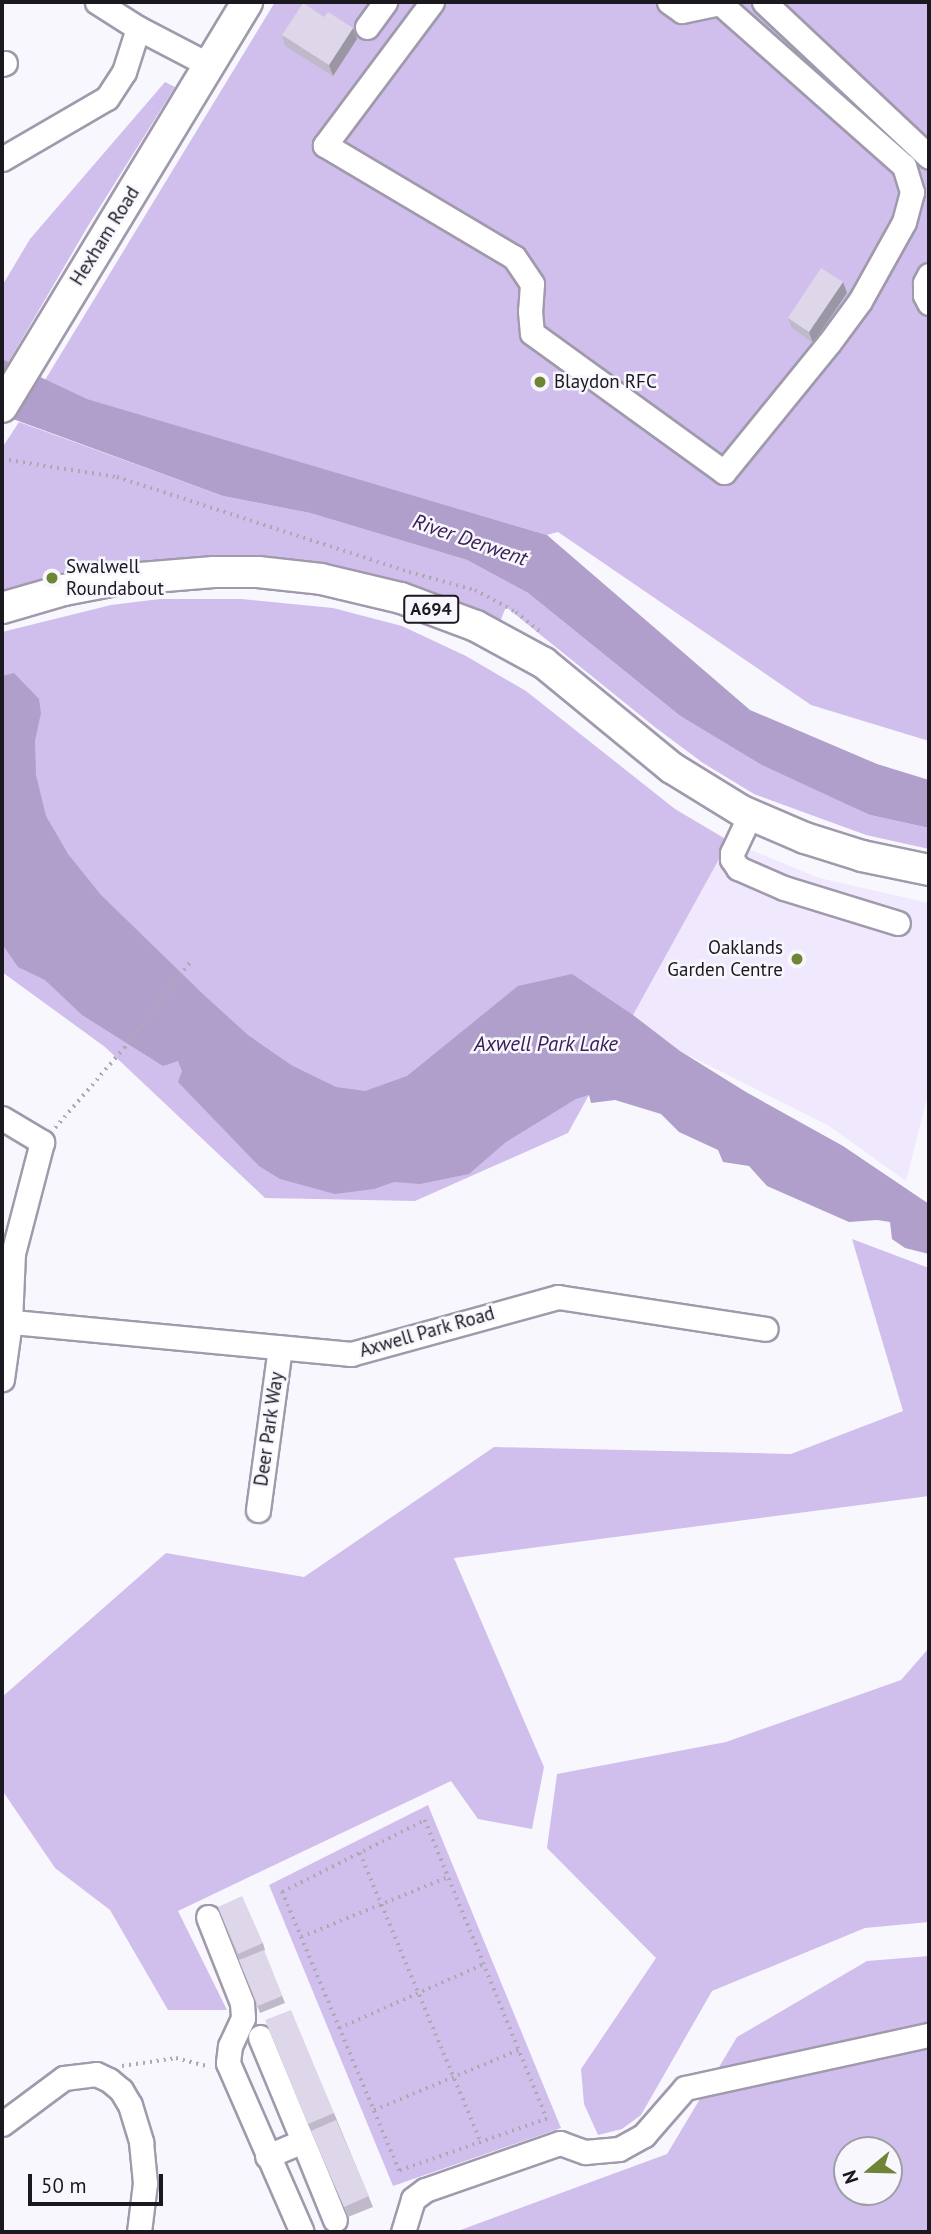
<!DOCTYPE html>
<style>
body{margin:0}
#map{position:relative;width:931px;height:2234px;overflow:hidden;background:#f9f7fe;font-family:"PT Sans",sans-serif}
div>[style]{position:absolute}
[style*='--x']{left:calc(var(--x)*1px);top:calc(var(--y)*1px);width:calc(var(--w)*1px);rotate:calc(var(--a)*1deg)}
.built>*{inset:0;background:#f0e8fd}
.green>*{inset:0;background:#d0bfec}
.water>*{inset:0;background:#b09fcb}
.path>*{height:3.5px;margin-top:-1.75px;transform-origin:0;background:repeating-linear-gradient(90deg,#acaab1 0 2px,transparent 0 7px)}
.roads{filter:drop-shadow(2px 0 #a09aac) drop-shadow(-2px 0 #a09aac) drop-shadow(0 2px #a09aac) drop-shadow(0 -2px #a09aac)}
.minor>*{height:23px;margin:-11.5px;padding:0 11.5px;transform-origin:11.5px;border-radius:11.5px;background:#fff}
.major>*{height:30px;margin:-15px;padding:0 15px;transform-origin:15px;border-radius:15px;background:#fff}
.wall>*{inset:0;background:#bfb9c9}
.shaded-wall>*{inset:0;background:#9b96a4}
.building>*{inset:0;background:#ded7ea}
.dots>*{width:19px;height:19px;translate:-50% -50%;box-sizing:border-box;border:4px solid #f9f7fe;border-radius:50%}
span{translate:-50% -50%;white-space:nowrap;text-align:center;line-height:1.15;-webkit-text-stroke:5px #f9f7fe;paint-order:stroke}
.shield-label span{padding:2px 5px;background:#f9f7fe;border:2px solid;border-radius:5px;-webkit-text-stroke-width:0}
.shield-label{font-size:18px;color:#1b181f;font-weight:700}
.street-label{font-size:19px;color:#1b181f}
.poi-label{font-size:19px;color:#1b181f}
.left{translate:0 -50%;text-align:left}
.right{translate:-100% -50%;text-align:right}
.water-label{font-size:21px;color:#371e54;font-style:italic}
.frame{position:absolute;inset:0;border:4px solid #1b181f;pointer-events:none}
.north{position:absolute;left:833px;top:2136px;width:70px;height:70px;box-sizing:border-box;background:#f9f7fe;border:2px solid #a09ea5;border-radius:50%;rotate:251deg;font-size:19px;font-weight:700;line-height:28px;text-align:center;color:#1b181f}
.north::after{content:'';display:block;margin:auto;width:24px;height:32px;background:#6f8435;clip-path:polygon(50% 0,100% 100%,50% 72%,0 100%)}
.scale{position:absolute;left:28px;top:2174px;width:135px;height:32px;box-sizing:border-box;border:4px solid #1b181f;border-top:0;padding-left:9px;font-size:21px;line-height:24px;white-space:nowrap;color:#1b181f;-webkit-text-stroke:5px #f9f7fe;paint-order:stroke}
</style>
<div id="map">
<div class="built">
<i style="clip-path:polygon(729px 841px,819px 878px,929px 903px,929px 1090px,906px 1181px,829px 1126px,680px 1051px,633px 1015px)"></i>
</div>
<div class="green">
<i style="clip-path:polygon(275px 2px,929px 2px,929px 741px,811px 705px,558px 532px,547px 535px,86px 399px,45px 380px)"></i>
<i style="clip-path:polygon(165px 82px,175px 87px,88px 226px,8px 363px,2px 359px,2px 286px,30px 239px)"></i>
<i style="clip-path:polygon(19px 422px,223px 496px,310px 513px,467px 560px,528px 593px,679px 715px,870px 815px,929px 828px,929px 849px,866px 835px,754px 794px,703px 763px,656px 728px,506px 607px,499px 624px,405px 586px,317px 563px,210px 558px,64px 572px,2px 592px,2px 448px)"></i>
<i style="clip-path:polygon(160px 599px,242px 599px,333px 608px,402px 626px,466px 656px,526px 691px,675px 809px,729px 841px,568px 1133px,415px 1201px,265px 1198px,105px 1047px,2px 972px,2px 632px,111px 605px)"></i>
<i style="clip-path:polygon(852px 1239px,929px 1268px,929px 1496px,454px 1558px,544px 1767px,532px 1829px,478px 1819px,451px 1781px,178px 1911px,227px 2010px,168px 2010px,110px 1910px,55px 1868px,2px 1790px,2px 1697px,166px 1553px,304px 1577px,494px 1447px,791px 1454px,903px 1411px)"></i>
<i style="clip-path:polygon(929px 1648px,929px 1922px,865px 1928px,712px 1991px,641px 2115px,622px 2129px,598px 2135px,584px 2104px,581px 2069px,656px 1958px,547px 1848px,557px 1774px,726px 1742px,901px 1680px)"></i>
<i style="clip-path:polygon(428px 1805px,561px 2128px,393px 2186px,269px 1885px)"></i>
<i style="clip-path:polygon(evenodd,929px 1956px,929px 2232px,455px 2232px,667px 2154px,737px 2037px,867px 1961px,929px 1956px,847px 2150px,889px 2150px,889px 2192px,847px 2192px,847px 2150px)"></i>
</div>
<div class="water">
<i style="clip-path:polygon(2px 359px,87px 399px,547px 535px,750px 710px,877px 764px,929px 780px,929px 828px,870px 815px,762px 765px,679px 715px,528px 593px,467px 560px,310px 513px,223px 496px,2px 415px)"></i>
<i style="clip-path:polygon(14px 673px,39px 699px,41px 713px,35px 741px,36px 775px,46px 816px,68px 854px,101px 895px,205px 996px,248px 1035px,291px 1065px,336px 1087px,365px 1091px,407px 1076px,518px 986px,572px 974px,633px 1015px,680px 1051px,746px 1092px,843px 1146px,929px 1204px,929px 1254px,905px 1248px,892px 1239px,890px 1222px,877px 1220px,849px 1222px,767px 1186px,749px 1166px,723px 1162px,718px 1150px,679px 1132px,661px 1114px,615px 1100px,591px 1103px,589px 1095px,576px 1099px,506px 1142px,469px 1174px,420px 1184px,394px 1182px,374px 1189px,335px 1194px,280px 1179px,259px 1166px,178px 1082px,182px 1071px,178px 1061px,163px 1066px,82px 1015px,45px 980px,18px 967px,2px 944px,2px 676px)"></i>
</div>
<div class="path">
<i style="--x:2;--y:459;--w:116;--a:8.9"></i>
<i style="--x:117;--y:477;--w:307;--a:18"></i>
<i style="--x:409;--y:572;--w:68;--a:15.3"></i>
<i style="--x:475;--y:590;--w:47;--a:28.2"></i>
<i style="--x:516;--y:612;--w:33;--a:39"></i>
<i style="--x:55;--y:1128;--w:106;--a:-49.2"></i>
<i style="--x:124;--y:1048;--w:110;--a:-52.4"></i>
<i style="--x:425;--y:1820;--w:323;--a:67.8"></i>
<i style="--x:547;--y:2119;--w:157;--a:160.6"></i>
<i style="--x:399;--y:2171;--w:303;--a:-112.8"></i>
<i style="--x:282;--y:1892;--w:160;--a:-26.7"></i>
<i style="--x:360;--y:1853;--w:313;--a:67.3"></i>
<i style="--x:301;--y:1937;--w:159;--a:-22.2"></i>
<i style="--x:339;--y:2028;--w:158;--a:-23.8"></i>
<i style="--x:122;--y:2066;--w:55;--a:-8.4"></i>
<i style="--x:176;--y:2058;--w:35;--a:15"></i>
<i style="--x:374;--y:2110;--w:157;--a:-22.5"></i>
</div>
<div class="roads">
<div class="minor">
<i style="--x:97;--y:2;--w:49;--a:32.4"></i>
<i style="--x:432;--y:2;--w:179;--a:126.8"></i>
<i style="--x:325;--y:145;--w:220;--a:30.7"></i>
<i style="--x:514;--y:257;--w:32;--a:56"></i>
<i style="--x:532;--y:284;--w:27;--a:94"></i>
<i style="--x:530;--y:311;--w:22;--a:85"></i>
<i style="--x:532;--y:333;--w:237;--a:35.9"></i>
<i style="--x:724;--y:472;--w:166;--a:-50.9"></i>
<i style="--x:829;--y:343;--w:52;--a:-53.6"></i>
<i style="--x:860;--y:301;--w:90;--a:-60.9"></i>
<i style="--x:904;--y:222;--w:31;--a:-75"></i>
<i style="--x:912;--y:192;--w:27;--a:-107"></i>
<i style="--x:904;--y:166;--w:246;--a:-138.5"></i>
<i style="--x:720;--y:3;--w:39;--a:168"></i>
<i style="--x:682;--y:11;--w:16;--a:-145"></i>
<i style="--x:764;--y:2;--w:226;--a:43.2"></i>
<i style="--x:367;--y:27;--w:31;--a:-54"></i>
<i style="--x:2;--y:64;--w:3;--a:-18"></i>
<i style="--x:2;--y:159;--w:121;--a:-30.2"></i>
<i style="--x:107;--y:98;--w:31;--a:-57"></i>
<i style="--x:124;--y:72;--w:46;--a:-72.3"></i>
<i style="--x:138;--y:28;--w:80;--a:27.5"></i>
<i style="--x:929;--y:275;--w:9;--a:117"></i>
<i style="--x:925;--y:283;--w:12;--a:90"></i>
<i style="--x:925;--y:295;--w:9;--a:63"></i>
<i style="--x:750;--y:815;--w:42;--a:115.3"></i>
<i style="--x:732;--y:853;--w:6;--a:90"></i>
<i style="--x:732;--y:859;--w:11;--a:56"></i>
<i style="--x:738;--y:868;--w:50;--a:23.5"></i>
<i style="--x:784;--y:888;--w:119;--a:17.1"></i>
<i style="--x:2;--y:1118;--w:47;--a:31"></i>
<i style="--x:42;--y:1142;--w:115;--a:104.6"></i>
<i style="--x:13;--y:1253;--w:69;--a:92.5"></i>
<i style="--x:10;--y:1322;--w:58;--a:98"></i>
<i style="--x:2;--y:1321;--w:351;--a:5.4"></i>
<i style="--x:351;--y:1354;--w:215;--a:-15.4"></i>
<i style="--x:558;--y:1297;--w:210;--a:8.7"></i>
<i style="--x:258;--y:1510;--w:164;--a:-82.3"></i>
<i style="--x:208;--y:1917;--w:92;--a:68.4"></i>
<i style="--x:242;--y:2003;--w:15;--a:86"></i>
<i style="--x:243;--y:2018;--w:31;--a:115"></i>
<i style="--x:230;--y:2046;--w:17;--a:97"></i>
<i style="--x:228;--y:2063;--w:184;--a:66.4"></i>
<i style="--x:260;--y:2037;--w:113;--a:67.5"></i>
<i style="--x:303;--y:2141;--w:39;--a:157"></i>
<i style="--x:2;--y:2124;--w:77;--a:-36.6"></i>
<i style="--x:64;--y:2078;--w:32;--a:-7"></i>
<i style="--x:96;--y:2074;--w:14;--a:25"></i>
<i style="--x:109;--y:2080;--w:16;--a:40"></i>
<i style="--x:121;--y:2090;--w:17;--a:59"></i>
<i style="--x:130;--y:2105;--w:39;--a:73"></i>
<i style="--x:141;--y:2142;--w:41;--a:84.4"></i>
<i style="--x:145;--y:2183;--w:49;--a:97"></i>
<i style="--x:303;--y:2141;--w:85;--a:67.9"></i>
<i style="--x:403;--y:2232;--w:34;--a:-73"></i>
<i style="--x:413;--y:2199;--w:15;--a:-37"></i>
<i style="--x:425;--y:2190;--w:143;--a:-19.2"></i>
<i style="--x:560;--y:2143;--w:27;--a:20"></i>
<i style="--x:585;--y:2152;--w:34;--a:-5"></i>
<i style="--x:619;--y:2149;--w:29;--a:-29"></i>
<i style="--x:644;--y:2135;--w:62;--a:-48.9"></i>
<i style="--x:685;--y:2088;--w:250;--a:-12.3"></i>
</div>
<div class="major">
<i style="--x:2;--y:407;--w:473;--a:-58.8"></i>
<i style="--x:2;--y:608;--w:65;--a:-16.2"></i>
<i style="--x:64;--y:590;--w:53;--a:-10.9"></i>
<i style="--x:116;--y:580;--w:98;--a:-4.7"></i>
<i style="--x:214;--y:572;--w:44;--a:0"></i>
<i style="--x:258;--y:572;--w:63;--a:6.3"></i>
<i style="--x:321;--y:579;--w:82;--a:13.4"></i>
<i style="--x:401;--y:598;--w:80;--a:20.5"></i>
<i style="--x:476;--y:626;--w:77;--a:28.6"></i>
<i style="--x:544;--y:663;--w:166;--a:39.4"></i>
<i style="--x:672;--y:768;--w:82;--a:31.6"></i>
<i style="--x:742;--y:811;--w:69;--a:23.2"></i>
<i style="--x:805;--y:838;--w:60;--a:17.5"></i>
<i style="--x:862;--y:856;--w:68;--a:11.8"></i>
</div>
</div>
<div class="wall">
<i style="clip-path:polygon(324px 17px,353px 28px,357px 39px,333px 76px,285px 46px,282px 35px)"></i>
<i style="clip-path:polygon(843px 282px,847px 293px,813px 343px,792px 328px,788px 318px)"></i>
<i style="clip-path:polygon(218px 1907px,263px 1943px,265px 1950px,264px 1951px,285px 2003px,260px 2013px)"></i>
<i style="clip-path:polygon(269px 2030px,334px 2113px,373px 2207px,348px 2217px,312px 2134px)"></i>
</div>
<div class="shaded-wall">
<i style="clip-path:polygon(353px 28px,357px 39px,333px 76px,329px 65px)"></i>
<i style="clip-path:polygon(843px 282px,847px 293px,813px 343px,809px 332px)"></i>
</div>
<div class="building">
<i style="clip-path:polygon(303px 3px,324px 17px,328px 12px,353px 28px,329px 65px,282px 35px)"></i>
<i style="clip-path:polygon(821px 268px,843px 282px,809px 332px,788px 318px)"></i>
<i style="clip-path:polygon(242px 1896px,263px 1943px,238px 1954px,218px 1907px)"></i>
<i style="clip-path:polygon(264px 1950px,282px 1996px,258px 2006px,239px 1960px)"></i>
<i style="clip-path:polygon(291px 2010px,334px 2113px,308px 2124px,265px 2020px)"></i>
<i style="clip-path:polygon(336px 2120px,369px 2196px,344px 2207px,311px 2131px)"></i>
</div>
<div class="dots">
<i style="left:540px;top:382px;background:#6f8435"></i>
<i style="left:52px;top:578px;background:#6f8435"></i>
<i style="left:797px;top:959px;background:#6f8435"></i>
</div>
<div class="shield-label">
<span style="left:431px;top:609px">A694</span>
</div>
<div class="street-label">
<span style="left:105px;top:236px;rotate:-58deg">Hexham Road</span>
<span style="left:427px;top:1332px;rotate:-16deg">Axwell Park Road</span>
<span style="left:269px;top:1429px;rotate:-82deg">Deer Park Way</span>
</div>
<div class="poi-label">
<span class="left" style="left:554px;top:382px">Blaydon RFC</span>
<span class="left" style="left:66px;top:578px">Swalwell<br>Roundabout</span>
<span class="right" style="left:783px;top:959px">Oaklands<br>Garden Centre</span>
</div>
<div class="water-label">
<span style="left:470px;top:540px;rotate:19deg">River Derwent</span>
<span style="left:546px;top:1044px">Axwell Park Lake</span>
</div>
<div class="frame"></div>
<div class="north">N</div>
<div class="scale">50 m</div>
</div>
